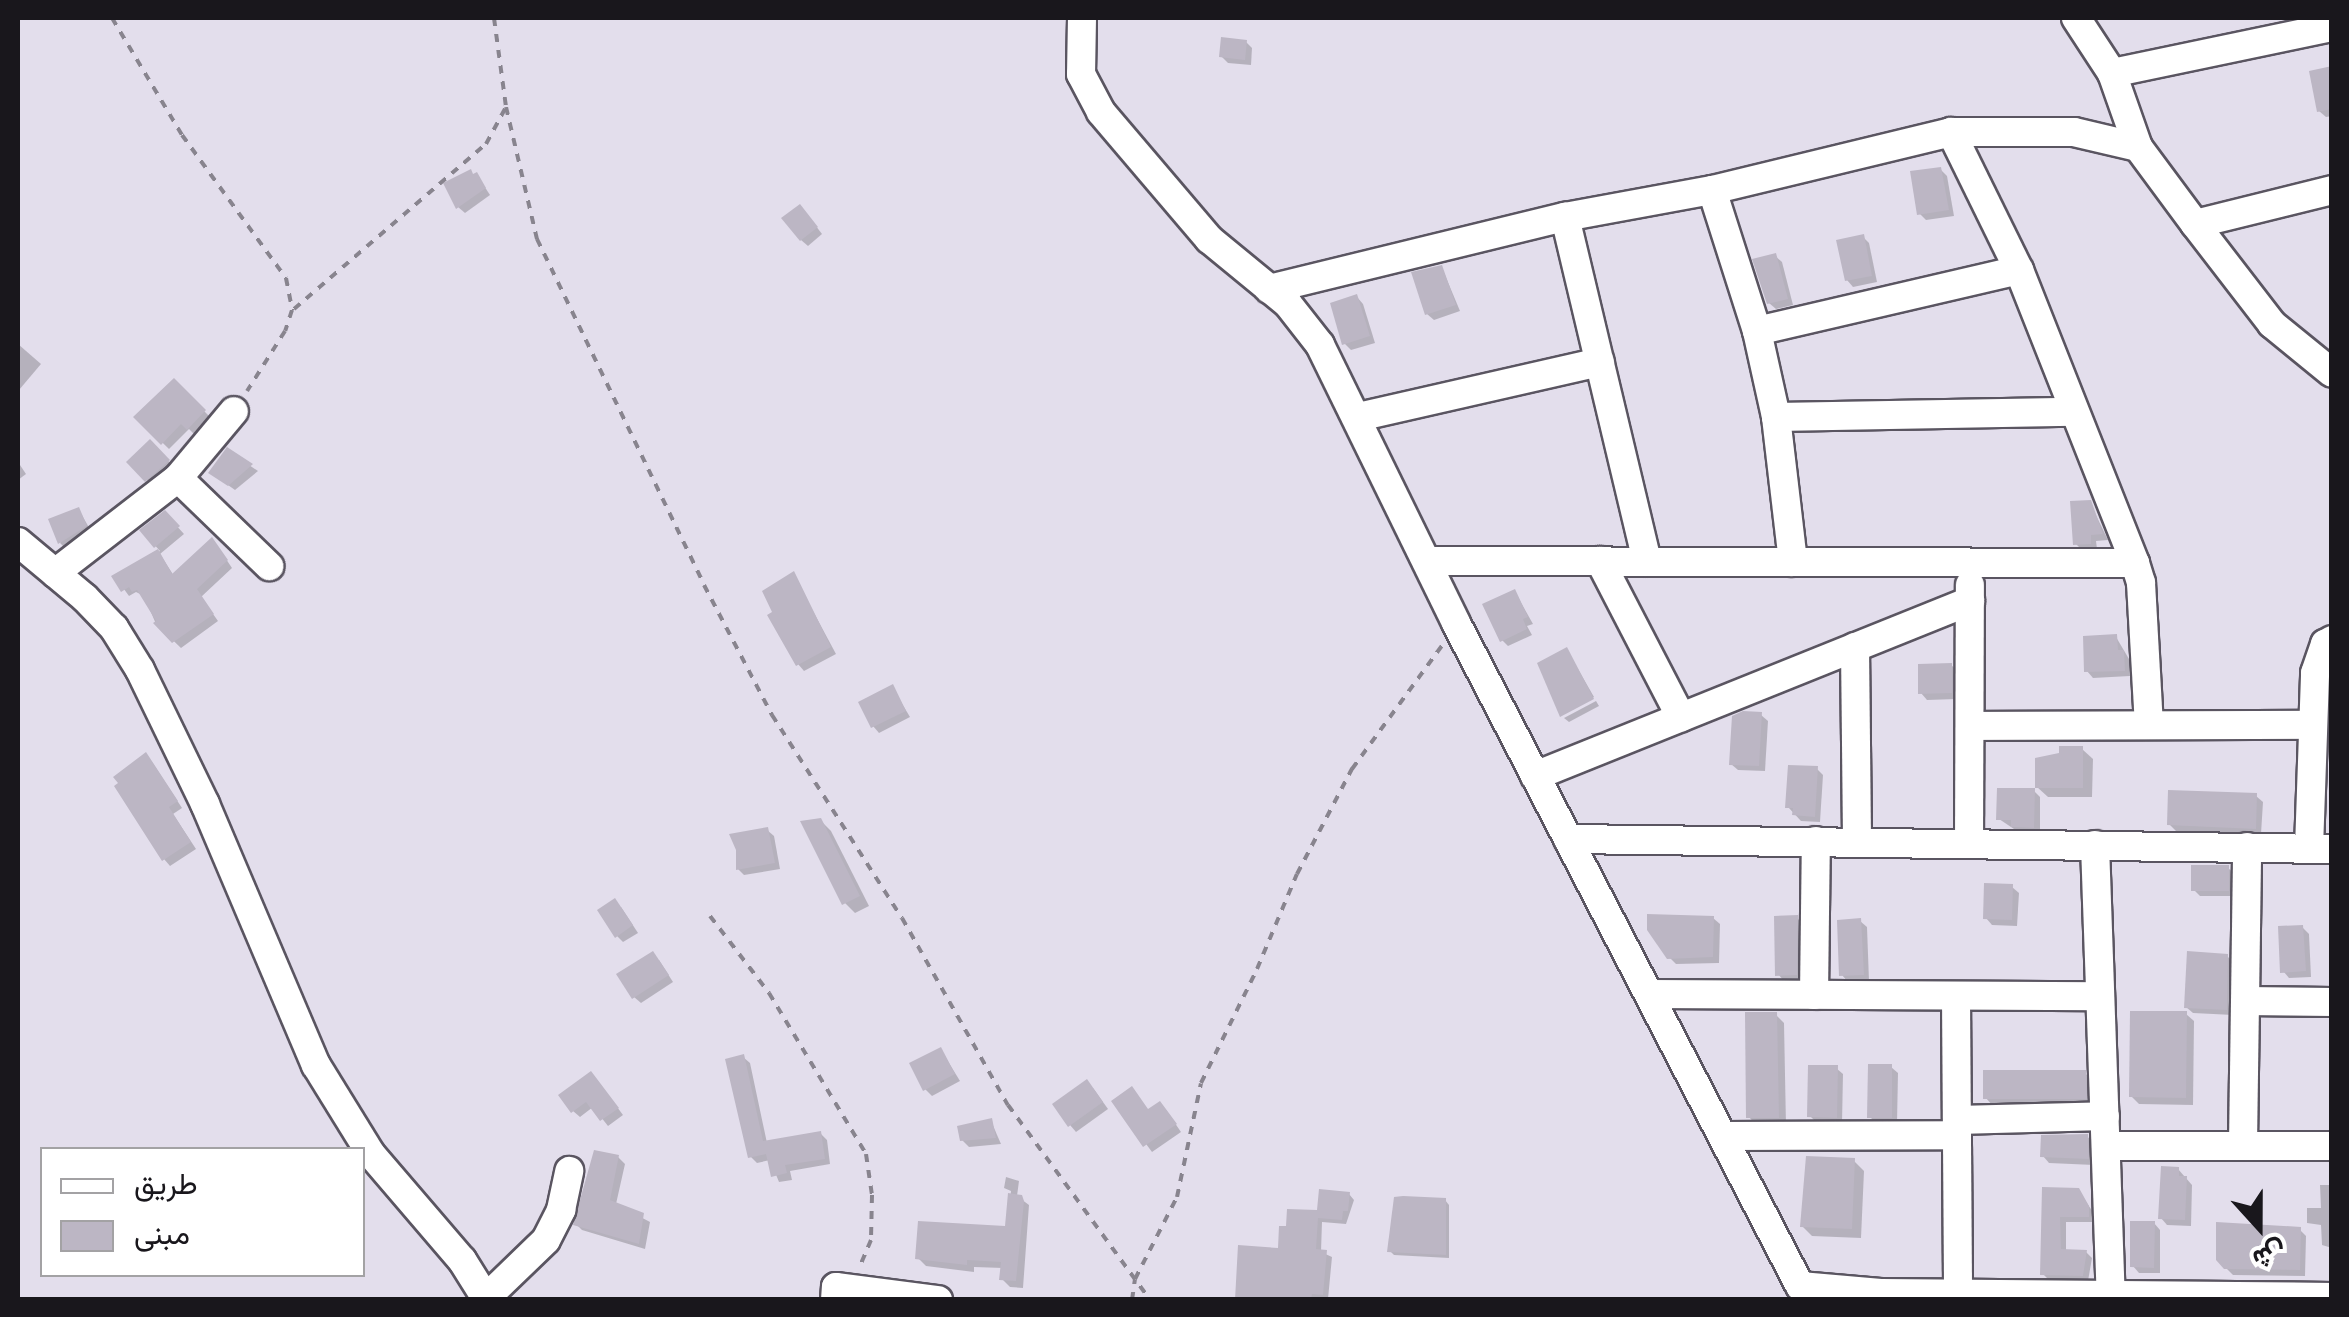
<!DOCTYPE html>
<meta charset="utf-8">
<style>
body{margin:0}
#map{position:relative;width:2349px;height:1317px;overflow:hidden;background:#e3deec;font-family:Raleway,Vazirmatn,sans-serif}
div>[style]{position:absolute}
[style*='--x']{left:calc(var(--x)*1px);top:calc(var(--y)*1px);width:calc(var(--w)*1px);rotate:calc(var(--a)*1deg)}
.shadow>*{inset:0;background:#0003}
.building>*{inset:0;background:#bcb6c4}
.path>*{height:4px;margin-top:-2px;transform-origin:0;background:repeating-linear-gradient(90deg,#88848e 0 8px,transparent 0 16px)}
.roads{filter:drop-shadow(2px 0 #5a5561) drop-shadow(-2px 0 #5a5561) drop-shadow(0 2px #5a5561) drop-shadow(0 -2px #5a5561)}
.minor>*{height:28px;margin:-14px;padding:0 14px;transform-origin:14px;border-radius:14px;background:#fff}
span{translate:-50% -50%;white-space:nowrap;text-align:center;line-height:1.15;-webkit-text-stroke:8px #fff;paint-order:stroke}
.frame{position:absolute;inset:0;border:20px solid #19171c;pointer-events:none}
.legend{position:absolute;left:40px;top:1147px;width:325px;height:130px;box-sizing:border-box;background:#fff;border:2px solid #a3a2a4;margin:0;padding:12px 18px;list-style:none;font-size:30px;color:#19171c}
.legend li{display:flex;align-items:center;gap:20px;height:50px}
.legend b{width:50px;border:2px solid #a3a2a4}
.north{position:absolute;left:2209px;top:1177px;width:100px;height:100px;-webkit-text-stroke:8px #fff;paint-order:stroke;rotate:159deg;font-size:28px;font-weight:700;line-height:40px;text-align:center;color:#19171c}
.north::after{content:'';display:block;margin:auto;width:35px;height:45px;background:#19171c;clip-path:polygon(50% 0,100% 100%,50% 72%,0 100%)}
</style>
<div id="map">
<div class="shadow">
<i style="clip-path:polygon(1246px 42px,1252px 48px,1251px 65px,1228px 63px,1221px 56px)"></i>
<i style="clip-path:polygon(2332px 69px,2332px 116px,2326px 117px,2319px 111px)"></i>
<i style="clip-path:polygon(1940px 169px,1947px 176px,1954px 216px,1926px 220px,1920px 214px)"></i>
<i style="clip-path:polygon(477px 175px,490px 195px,465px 213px,458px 207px)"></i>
<i style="clip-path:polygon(806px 213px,822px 234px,808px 246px,801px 240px)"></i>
<i style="clip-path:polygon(1863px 237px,1869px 243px,1877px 282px,1853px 287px,1847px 280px)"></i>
<i style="clip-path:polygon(1775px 256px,1782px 262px,1793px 305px,1776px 309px,1769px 303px)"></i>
<i style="clip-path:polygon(1442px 268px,1460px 311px,1434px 320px,1427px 314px)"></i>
<i style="clip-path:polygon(1357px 297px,1363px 304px,1375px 343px,1351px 350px,1345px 344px)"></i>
<i style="clip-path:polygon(18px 344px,41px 364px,19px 390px,18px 389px)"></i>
<i style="clip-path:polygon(174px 381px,211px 418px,194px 434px,189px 429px,169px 449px,136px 417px)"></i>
<i style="clip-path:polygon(150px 442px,175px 468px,153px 486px,130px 462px)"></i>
<i style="clip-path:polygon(227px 450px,258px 471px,235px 490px,211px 473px)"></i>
<i style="clip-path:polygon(18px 462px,26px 474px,18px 480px)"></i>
<i style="clip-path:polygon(2090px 503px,2108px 540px,2096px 541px,2097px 549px,2082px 550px,2075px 543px)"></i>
<i style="clip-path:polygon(79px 510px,92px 533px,66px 549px,60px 543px)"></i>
<i style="clip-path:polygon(165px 513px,184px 534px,160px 554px,174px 576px,218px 547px,232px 568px,201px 597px,218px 621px,181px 648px,156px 624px,144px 596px,136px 592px,129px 596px,115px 577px,160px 551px,142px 531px)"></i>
<i style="clip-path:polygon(793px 574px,836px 654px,804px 671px,798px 664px)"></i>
<i style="clip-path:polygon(1515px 592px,1533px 624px,1527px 626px,1532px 635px,1508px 646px,1502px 640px)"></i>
<i style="clip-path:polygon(2116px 637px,2129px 659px,2130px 676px,2093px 678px,2087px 671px)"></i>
<i style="clip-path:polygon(1567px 650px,1594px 697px,1561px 714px)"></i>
<i style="clip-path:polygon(1951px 665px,1958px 671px,1957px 699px,1927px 700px,1921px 693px)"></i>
<i style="clip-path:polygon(892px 687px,910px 717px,879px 733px,873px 726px)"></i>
<i style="clip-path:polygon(1596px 701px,1599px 706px,1569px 722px,1564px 718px)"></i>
<i style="clip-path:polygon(1761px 715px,1768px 721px,1765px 771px,1738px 770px,1731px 764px)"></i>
<i style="clip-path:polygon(2082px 749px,2093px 759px,2092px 797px,2048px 797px,2037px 787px,2061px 755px)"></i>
<i style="clip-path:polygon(152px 762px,182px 808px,173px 814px,196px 849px,170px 866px,164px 859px)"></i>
<i style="clip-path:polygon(1817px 769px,1823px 775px,1820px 822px,1801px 821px,1788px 807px)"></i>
<i style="clip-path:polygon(2034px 791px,2040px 797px,2040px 833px,2020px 833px,1999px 819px)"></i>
<i style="clip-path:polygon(2256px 796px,2263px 802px,2261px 834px,2176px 831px,2169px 824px)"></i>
<i style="clip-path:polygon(820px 820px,831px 831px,869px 906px,855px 913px,845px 903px)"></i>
<i style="clip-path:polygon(767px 830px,774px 836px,780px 869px,744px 875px,738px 869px)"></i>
<i style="clip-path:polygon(2228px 868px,2235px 874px,2234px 896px,2200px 896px,2194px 890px)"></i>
<i style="clip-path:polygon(2012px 887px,2019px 893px,2017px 926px,1992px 925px,1986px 918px)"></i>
<i style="clip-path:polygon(621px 907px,638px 933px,623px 942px,617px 936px)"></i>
<i style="clip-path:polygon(1713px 918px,1720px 924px,1719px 963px,1676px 964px,1669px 957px)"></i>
<i style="clip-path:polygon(1797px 918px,1803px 924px,1802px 980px,1784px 981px,1778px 974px)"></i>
<i style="clip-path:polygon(1860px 921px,1867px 927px,1869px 981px,1848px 982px,1842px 975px)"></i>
<i style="clip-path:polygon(2302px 927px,2309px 934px,2311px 977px,2289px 978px,2283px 971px)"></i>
<i style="clip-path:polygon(2227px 956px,2233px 962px,2233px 1015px,2193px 1013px,2186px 1007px)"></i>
<i style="clip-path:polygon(659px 960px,673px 982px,641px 1003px,634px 997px)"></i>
<i style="clip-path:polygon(2186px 1014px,2194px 1021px,2193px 1105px,2139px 1104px,2131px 1096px)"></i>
<i style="clip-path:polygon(1776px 1015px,1784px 1023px,1786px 1126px,1757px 1126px,1749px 1117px)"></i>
<i style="clip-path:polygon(941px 1050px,960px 1081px,932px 1096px,925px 1089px)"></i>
<i style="clip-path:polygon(743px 1057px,750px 1063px,767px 1143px,821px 1134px,827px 1140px,830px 1164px,790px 1171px,792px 1180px,779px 1182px,770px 1160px,757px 1163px,751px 1157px)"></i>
<i style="clip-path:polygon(1891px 1067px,1898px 1073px,1897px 1123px,1876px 1123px,1870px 1117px)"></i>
<i style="clip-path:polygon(1836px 1068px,1843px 1074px,1842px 1123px,1816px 1122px,1810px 1116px)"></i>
<i style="clip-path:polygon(2084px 1072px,2091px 1079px,2092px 1104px,1992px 1105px,1986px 1098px)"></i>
<i style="clip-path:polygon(597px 1080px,623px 1115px,608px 1126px,593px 1107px,580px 1117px,573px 1111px)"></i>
<i style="clip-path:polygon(1093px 1088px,1108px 1109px,1076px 1132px,1070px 1125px)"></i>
<i style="clip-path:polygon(1115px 1102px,1149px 1112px,1166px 1110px,1181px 1132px,1152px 1152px)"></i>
<i style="clip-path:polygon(991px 1121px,1001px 1144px,969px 1147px,962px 1140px)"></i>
<i style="clip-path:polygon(2087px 1136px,2093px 1143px,2094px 1165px,2049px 1163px,2043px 1156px)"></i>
<i style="clip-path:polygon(618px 1157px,625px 1164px,616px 1204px,650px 1222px,645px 1249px,582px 1230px,576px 1224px)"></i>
<i style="clip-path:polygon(1854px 1161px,1864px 1171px,1861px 1238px,1812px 1236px,1802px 1226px)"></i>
<i style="clip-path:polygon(2178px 1169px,2192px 1185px,2191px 1226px,2167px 1225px,2161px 1218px)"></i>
<i style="clip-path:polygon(1006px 1177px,1019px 1181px,1017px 1196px,1029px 1205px,1023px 1288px,1010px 1287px,1002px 1279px,1003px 1268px,974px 1267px,974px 1272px,926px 1266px,918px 1258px,1007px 1229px,1011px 1191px,1004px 1188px)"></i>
<i style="clip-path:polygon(2320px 1185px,2332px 1185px,2332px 1248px,2322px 1245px,2321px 1225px,2307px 1223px,2307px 1208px,2321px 1208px)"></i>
<i style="clip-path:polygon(2044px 1190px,2078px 1190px,2095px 1215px,2094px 1222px,2066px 1222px,2066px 1252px,2086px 1252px,2092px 1258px,2088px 1281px,2049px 1280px,2043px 1274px)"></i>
<i style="clip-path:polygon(1349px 1194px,1354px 1200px,1346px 1224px,1322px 1222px,1321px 1252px,1332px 1257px,1328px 1299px,1238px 1300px,1319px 1213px)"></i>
<i style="clip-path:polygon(1445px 1200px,1449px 1205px,1449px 1258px,1394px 1255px,1390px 1251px)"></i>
<i style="clip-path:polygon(2154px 1223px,2160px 1230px,2160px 1273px,2139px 1273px,2133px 1266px)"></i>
<i style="clip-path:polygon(2300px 1230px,2306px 1236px,2305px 1276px,2233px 1275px,2226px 1268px)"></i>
</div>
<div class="building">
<i style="clip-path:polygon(1221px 37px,1247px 40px,1245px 60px,1219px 57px)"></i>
<i style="clip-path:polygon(2332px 66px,2332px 109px,2317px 112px,2309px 71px)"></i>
<i style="clip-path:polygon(1941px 167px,1949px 210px,1917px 215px,1910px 171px)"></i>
<i style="clip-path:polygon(471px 169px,473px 174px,477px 172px,486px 188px,456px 209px,443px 183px)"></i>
<i style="clip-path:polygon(800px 204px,818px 227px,800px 241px,781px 218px)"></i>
<i style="clip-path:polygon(1864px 234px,1872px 276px,1845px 281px,1836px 240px)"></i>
<i style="clip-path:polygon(1776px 253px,1788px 299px,1767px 304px,1752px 259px)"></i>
<i style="clip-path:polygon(1442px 265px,1456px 305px,1425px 315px,1411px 272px)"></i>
<i style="clip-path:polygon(1357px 294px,1370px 336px,1342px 345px,1330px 303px)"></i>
<i style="clip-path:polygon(174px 378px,206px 410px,187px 430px,181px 424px,161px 445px,133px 417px)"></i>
<i style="clip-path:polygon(150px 439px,170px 460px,145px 482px,126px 462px)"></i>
<i style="clip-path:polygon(227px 447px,253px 464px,228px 486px,208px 473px)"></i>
<i style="clip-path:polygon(2091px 500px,2103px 534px,2091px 535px,2091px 544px,2073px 545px,2070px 501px)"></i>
<i style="clip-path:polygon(79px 507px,87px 526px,58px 544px,48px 519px)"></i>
<i style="clip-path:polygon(165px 510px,180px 526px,154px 548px,139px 530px)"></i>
<i style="clip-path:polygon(212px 537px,228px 560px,197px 589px,214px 614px,172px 643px,153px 623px,156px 621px,137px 590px,132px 592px,129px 587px,121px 592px,111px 576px,158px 549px,172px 574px)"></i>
<i style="clip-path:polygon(794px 571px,831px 647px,796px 666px,767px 615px,772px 612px,762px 591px)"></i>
<i style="clip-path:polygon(1515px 589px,1528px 617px,1523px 619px,1527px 629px,1500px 642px,1482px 604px)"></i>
<i style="clip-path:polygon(2117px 634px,2118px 650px,2124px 650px,2125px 671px,2084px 672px,2083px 636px)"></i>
<i style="clip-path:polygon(1567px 647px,1594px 699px,1560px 717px,1537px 663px)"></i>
<i style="clip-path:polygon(1952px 663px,1952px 693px,1918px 694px,1918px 664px)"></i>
<i style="clip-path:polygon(893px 684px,906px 711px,871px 728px,858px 702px)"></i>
<i style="clip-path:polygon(1743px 711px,1762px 712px,1759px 766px,1729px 765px,1732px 716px)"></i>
<i style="clip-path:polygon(2059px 746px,2083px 746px,2083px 788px,2035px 788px,2035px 758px,2059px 753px)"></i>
<i style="clip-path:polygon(146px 752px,178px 801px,169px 807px,191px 842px,162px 861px,114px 786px,118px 783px,113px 777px)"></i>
<i style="clip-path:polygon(1788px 765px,1818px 766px,1815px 817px,1792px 815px,1793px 808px,1785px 808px)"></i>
<i style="clip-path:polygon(1997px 788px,2035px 788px,2034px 828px,2011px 827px,2011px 820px,1996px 820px)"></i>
<i style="clip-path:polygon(2168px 790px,2257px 793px,2256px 829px,2167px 825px)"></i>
<i style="clip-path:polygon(821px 818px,860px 896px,842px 905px,800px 821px)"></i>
<i style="clip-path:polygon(768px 827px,775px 863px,736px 870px,736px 850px,729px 834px)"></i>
<i style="clip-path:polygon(2191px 865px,2229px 865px,2229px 891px,2191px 891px)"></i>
<i style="clip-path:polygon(1984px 883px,2013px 884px,2012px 920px,1983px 919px)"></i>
<i style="clip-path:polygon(615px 898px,633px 925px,615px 938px,597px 910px)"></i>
<i style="clip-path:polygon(1647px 914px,1714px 916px,1713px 957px,1667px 959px,1647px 930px)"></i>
<i style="clip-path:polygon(1798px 915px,1797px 975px,1775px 976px,1774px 916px)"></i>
<i style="clip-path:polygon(1861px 918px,1864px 975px,1839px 976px,1837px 920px)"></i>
<i style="clip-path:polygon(2303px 925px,2306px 971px,2280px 973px,2278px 926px)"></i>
<i style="clip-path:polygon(653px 951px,669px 975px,632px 999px,616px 974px)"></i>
<i style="clip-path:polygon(2187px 951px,2228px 954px,2227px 1010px,2184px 1008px)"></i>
<i style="clip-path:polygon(2130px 1011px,2187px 1011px,2186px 1098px,2129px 1097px)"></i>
<i style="clip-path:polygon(1745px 1012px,1777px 1012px,1779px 1118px,1746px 1118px)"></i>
<i style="clip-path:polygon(941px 1047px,955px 1074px,923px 1091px,909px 1063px)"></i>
<i style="clip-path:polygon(744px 1054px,763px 1141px,821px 1131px,825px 1159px,785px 1165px,787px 1173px,771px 1177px,766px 1154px,748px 1158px,725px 1059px)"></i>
<i style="clip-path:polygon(1868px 1064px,1892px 1064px,1892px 1118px,1867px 1118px)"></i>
<i style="clip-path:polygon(1808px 1065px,1838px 1065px,1837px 1118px,1807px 1117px)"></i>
<i style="clip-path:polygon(1983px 1070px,2086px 1070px,2087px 1099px,1983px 1099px)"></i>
<i style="clip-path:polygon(591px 1071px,619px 1108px,600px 1121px,586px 1102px,571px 1113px,558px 1095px)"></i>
<i style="clip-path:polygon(1087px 1079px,1103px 1102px,1068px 1127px,1052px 1104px)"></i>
<i style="clip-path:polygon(1132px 1086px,1148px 1109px,1160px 1101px,1177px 1124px,1143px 1147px,1111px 1101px)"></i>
<i style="clip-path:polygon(992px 1118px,996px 1138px,960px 1141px,957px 1126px)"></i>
<i style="clip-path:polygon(2088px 1134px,2089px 1159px,2040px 1157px,2041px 1135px)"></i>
<i style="clip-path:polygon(594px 1150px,619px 1155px,610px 1200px,644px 1213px,639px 1244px,573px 1225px)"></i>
<i style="clip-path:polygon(1806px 1156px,1855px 1158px,1852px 1229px,1800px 1227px)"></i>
<i style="clip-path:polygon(2161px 1166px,2179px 1167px,2179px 1176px,2187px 1176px,2185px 1220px,2158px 1219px)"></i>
<i style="clip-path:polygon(2042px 1187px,2079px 1188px,2089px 1206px,2089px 1217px,2060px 1217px,2061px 1249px,2087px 1250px,2083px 1276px,2040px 1275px)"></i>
<i style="clip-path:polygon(1319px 1189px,1350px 1192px,1348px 1211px,1343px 1211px,1342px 1220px,1318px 1218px,1316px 1249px,1327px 1250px,1323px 1295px,1312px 1294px,1311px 1300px,1235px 1300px,1238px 1245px,1278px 1248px,1279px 1226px,1286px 1226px,1287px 1209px,1317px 1210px)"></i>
<i style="clip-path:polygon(1008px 1193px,1022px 1195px,1024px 1201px,1016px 1281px,999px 1280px,1001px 1262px,967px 1260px,967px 1265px,915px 1259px,918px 1221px,1005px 1226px)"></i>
<i style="clip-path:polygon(1403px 1196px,1446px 1198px,1446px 1255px,1387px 1252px,1394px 1197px)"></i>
<i style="clip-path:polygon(2130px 1221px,2155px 1221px,2154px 1268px,2130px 1267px)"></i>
<i style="clip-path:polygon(2216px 1222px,2301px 1227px,2300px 1270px,2224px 1269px,2216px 1260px)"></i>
</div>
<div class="path">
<i style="--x:112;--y:18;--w:136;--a:59.1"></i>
<i style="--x:182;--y:135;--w:177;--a:54"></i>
<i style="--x:286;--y:278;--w:33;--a:79"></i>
<i style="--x:292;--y:310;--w:22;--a:108"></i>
<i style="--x:285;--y:331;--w:71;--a:122.3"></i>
<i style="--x:494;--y:18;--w:90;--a:82.3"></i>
<i style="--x:506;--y:107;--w:136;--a:76.8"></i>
<i style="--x:537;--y:239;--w:384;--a:64.2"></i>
<i style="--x:704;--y:585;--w:147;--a:62.4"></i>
<i style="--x:772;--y:715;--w:241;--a:57.4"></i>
<i style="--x:902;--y:918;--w:215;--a:60.5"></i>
<i style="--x:1008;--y:1105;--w:241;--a:53.9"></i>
<i style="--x:294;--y:309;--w:253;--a:-40.7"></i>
<i style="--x:486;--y:144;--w:42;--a:-61.6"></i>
<i style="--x:710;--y:916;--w:97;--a:52.5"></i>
<i style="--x:769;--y:993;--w:188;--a:58.9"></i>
<i style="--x:866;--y:1154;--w:41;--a:81.7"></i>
<i style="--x:872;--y:1195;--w:45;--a:91.3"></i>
<i style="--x:871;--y:1240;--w:28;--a:113"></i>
<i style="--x:1132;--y:1300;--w:21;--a:-82"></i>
<i style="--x:1135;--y:1279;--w:92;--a:-62.9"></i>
<i style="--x:1177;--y:1197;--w:116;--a:-78.1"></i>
<i style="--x:1201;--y:1083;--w:127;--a:-63.8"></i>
<i style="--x:1257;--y:969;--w:103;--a:-67.2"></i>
<i style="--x:1297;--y:874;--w:119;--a:-62.4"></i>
<i style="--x:1352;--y:769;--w:155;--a:-53.9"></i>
</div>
<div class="roads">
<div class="minor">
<i style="--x:1082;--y:18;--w:56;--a:91"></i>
<i style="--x:1081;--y:74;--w:43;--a:62.2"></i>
<i style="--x:1101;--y:112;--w:167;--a:49.6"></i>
<i style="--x:1209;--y:239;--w:102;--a:39.4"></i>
<i style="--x:1288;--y:304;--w:52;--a:52"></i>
<i style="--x:1320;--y:345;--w:309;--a:63.9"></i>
<i style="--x:1456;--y:623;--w:747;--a:62.58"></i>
<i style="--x:1800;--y:1286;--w:81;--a:4.9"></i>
<i style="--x:1881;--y:1293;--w:451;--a:0.5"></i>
<i style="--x:2076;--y:18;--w:66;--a:56.8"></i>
<i style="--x:2112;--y:73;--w:78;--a:70.6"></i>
<i style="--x:2112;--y:73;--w:225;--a:-11.8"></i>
<i style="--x:1951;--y:132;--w:154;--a:63.8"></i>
<i style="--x:2019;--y:270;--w:315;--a:68.4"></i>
<i style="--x:2135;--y:563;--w:21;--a:73"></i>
<i style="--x:2141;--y:583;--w:142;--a:86.8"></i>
<i style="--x:1712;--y:190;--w:148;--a:72.3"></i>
<i style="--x:1757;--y:331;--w:88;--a:77.5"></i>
<i style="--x:1776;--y:417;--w:146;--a:83.3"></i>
<i style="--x:1565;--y:217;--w:354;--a:76.6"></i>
<i style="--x:2195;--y:224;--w:126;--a:52.4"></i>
<i style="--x:2272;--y:324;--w:77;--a:39.2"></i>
<i style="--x:1269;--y:289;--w:305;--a:-13.7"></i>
<i style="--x:1565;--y:217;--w:149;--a:-10.4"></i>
<i style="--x:1712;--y:190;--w:246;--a:-13.6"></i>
<i style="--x:1951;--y:132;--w:123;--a:0"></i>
<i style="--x:2074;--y:132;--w:66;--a:13.2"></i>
<i style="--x:2138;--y:147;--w:96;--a:53.5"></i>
<i style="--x:2195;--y:224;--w:141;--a:-13.9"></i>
<i style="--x:1757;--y:331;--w:269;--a:-13.1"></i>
<i style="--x:1358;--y:417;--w:248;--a:-12.8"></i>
<i style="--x:1776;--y:417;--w:297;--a:-1"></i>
<i style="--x:178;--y:478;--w:127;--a:44"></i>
<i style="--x:18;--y:542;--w:87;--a:39.9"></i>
<i style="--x:85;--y:598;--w:42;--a:46"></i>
<i style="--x:114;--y:628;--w:49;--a:58.2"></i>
<i style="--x:140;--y:670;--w:149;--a:64.1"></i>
<i style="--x:205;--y:804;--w:284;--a:67"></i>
<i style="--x:316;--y:1065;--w:105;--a:58.3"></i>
<i style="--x:371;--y:1154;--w:140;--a:49.4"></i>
<i style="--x:462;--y:1260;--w:47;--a:58"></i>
<i style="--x:1428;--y:561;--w:707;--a:0.16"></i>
<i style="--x:1600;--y:561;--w:176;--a:62.6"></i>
<i style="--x:55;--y:573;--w:155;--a:-37.7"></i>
<i style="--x:178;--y:478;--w:87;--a:-50.1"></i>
<i style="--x:1855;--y:647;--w:194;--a:89.4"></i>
<i style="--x:1970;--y:726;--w:343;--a:-0.2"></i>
<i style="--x:1535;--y:776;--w:469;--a:-21.9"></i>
<i style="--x:1568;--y:839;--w:764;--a:0.75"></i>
<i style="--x:1969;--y:844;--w:259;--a:-89.8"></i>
<i style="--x:2095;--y:845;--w:449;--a:88"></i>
<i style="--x:2309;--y:848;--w:175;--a:-88"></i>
<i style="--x:2315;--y:673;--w:31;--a:-71"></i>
<i style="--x:2325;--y:644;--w:8;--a:-30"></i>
<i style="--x:1649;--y:994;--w:451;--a:0.3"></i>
<i style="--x:1814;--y:995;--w:154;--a:-89.3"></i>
<i style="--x:1956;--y:997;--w:298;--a:89.6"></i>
<i style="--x:2246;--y:1001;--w:86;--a:0.7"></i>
<i style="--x:1957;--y:1120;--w:148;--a:-1.5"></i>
<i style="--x:1723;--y:1136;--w:234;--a:-0.2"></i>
<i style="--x:2243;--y:1145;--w:298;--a:-89.2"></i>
<i style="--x:2106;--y:1146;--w:226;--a:0"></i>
<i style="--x:486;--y:1298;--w:83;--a:-44"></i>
<i style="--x:546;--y:1240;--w:34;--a:-63"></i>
<i style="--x:561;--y:1210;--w:40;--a:-78"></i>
<i style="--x:835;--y:1300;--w:13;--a:-86"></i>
<i style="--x:836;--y:1287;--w:103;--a:7.3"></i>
</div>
</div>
<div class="frame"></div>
<ul class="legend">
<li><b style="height:12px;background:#fff"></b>طريق</li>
<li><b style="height:28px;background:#bcb6c4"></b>مبنى</li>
</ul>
<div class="north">ش</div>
</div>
